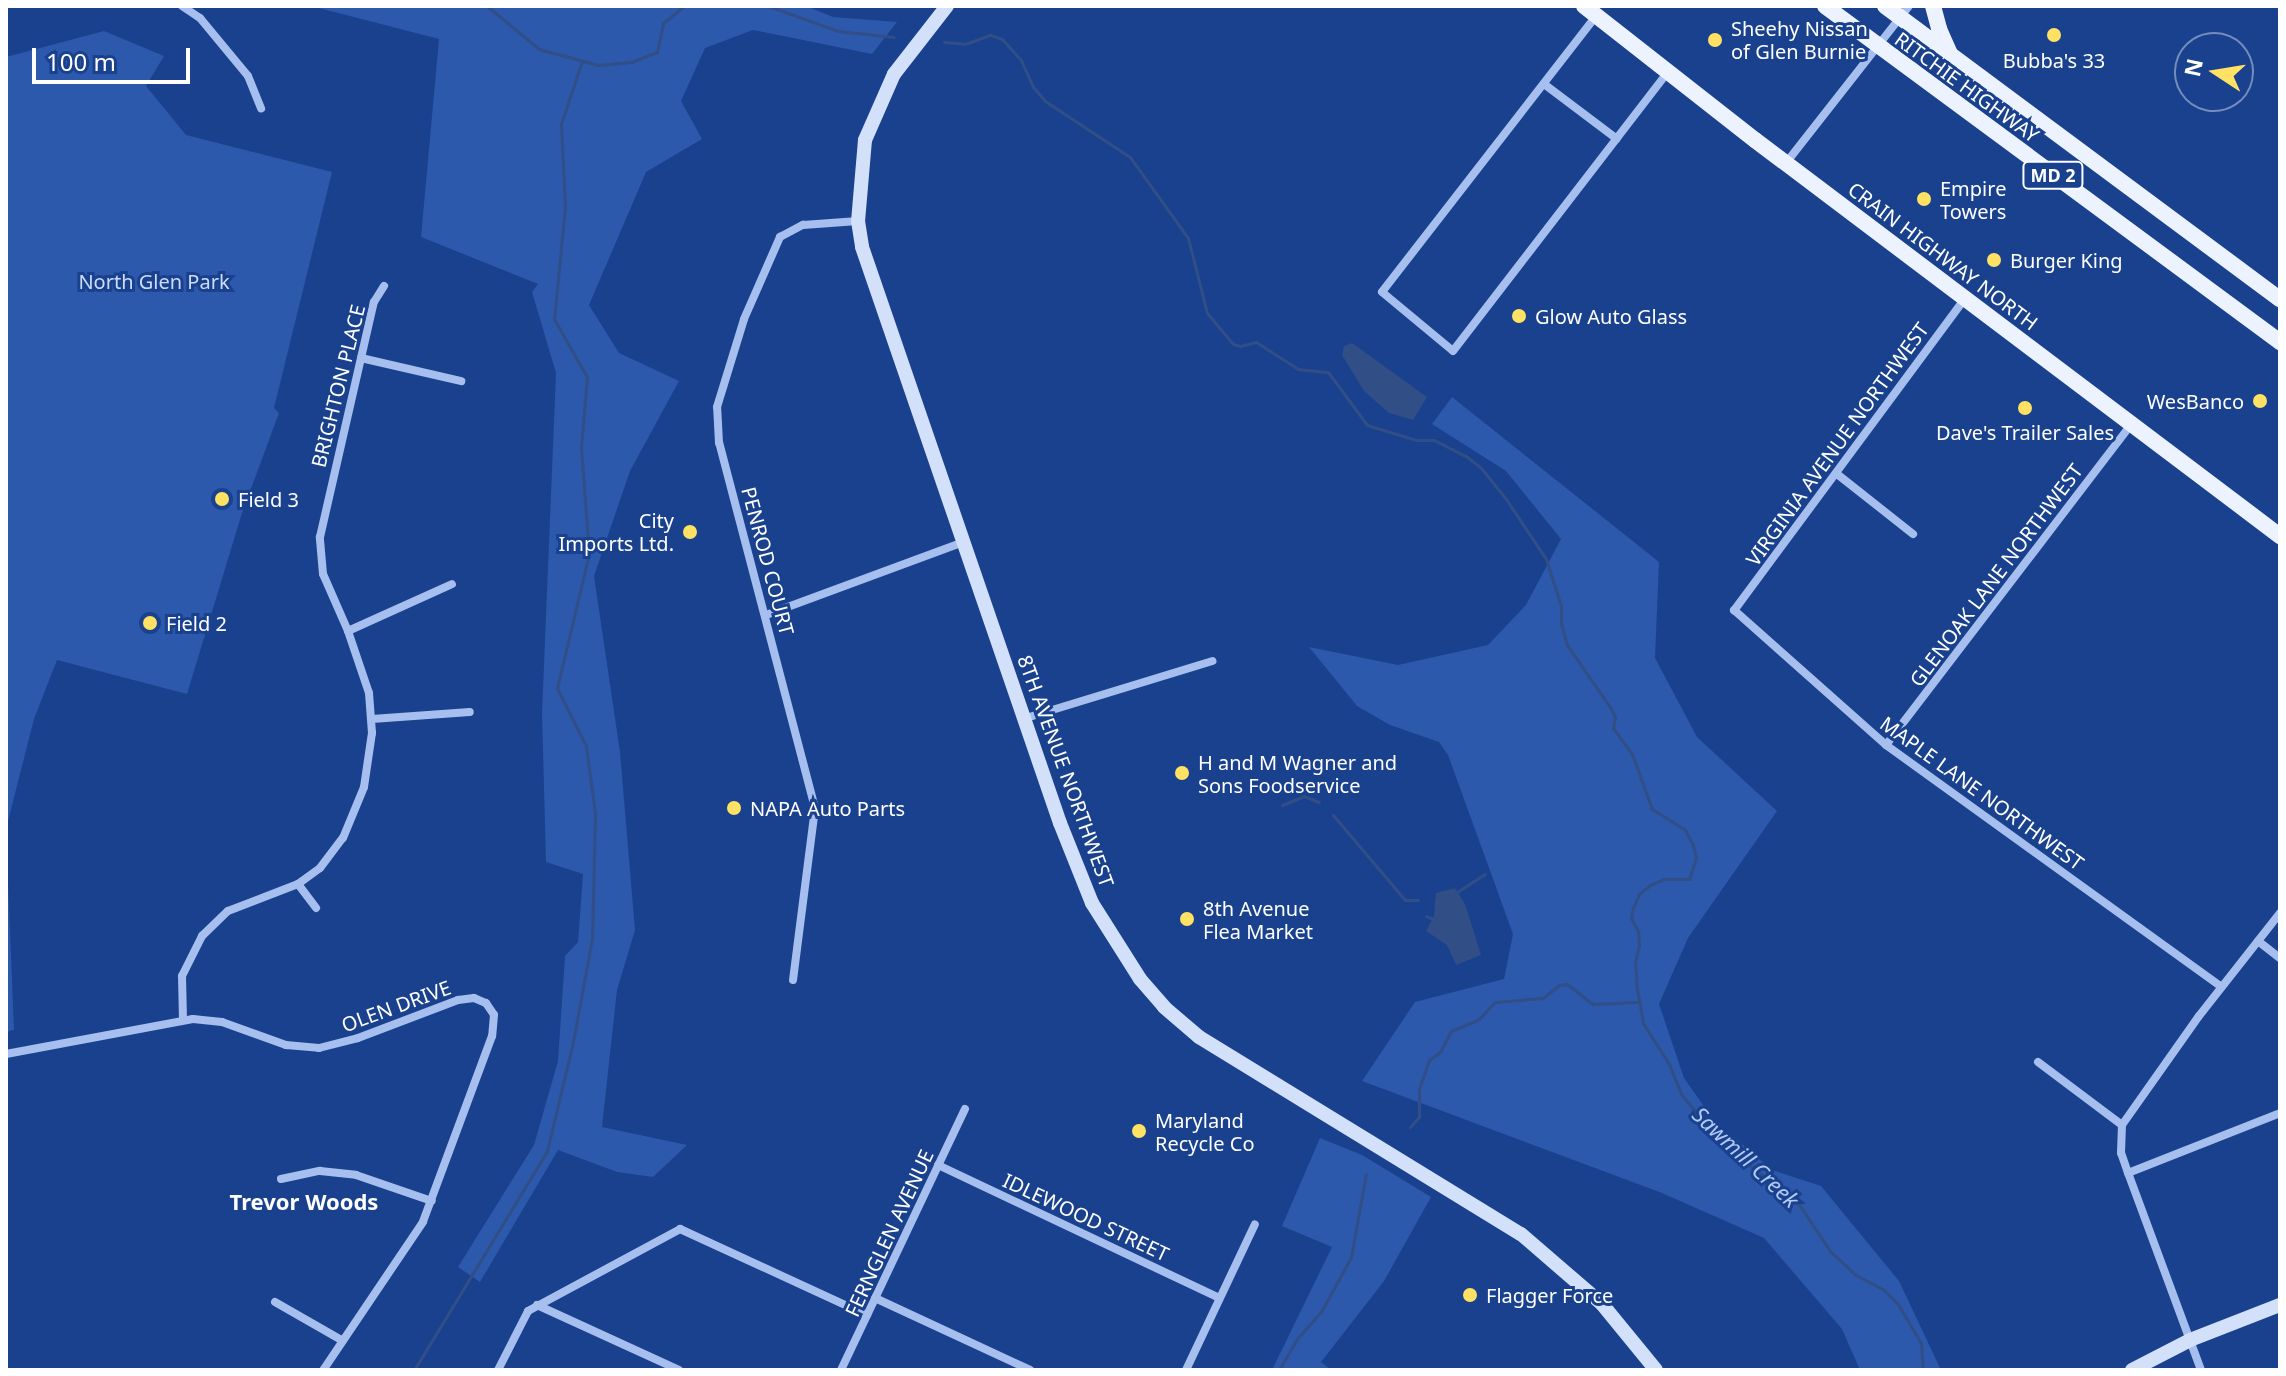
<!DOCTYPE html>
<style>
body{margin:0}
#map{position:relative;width:2286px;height:1376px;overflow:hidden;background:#19418e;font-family:"Noto Sans",sans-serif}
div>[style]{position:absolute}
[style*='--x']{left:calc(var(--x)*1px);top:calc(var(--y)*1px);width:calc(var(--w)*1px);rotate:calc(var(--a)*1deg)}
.green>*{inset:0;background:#2c59ac}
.water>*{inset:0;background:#314e87}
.stream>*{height:3px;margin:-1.5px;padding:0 1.5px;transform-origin:1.5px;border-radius:1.5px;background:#314e87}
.street>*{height:8px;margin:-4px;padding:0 4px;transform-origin:4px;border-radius:4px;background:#a6bfee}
.secondary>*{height:14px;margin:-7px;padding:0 7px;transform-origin:7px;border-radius:7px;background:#d3e0fa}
.primary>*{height:16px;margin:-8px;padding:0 8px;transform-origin:8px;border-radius:8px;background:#edf2ff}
.dots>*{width:22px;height:22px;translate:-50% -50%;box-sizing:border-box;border:4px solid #19418e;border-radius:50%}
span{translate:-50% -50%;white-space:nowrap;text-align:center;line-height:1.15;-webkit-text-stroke:6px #19418e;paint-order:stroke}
.shield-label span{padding:2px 6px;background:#19418e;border:2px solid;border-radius:6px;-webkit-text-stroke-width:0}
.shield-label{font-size:18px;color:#fff;font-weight:700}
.poi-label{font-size:20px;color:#fff}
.left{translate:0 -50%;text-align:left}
.right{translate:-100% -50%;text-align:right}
.street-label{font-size:20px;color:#fff}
.park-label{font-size:20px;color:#ccdcfa}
.water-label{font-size:22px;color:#b2caf5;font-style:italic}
.neighbourhood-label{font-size:22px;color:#fff;font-weight:700}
.frame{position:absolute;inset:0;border:8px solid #fff;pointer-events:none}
.north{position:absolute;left:2174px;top:32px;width:80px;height:80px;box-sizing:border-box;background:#19418e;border:2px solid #758dbb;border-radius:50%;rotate:282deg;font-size:22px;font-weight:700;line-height:32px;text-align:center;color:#fff}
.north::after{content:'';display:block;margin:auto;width:28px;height:36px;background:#ffe163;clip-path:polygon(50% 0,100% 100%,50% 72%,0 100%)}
.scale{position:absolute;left:32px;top:48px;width:158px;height:36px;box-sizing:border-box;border:4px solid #fff;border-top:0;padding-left:10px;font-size:24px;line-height:28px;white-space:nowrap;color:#fff;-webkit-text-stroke:6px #19418e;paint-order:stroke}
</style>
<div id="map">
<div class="green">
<i style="clip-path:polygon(311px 6px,806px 6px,833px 17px,897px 22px,872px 54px,753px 30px,705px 48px,681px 101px,702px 139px,646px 172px,589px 305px,619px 353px,679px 381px,630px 471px,594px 576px,620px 752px,635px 930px,617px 990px,602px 1127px,687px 1145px,653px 1177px,617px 1172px,558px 1150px,480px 1282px,458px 1267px,534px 1145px,558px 1061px,565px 956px,578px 942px,583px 874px,546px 862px,542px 713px,556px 373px,532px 292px,538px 284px,421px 237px,439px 39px)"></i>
<i style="clip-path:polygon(104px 31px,164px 56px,146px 86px,186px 135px,332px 172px,274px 408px,279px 413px,242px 513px,187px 694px,57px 660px,34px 719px,6px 829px,6px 57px)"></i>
<i style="clip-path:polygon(1452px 397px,1659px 562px,1655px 658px,1697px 737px,1777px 811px,1688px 938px,1659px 1004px,1684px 1078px,1713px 1119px,1772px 1170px,1821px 1186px,1899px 1281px,1941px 1370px,1860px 1370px,1842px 1329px,1764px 1238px,1662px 1193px,1362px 1081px,1415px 1002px,1504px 979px,1513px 934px,1448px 755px,1439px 742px,1390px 725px,1357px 706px,1309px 647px,1398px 665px,1488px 645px,1526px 605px,1561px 539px,1506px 471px,1432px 424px)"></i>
<i style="clip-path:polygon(6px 832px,14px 1030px,6px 1032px)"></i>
<i style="clip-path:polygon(1320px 1138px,1362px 1155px,1431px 1197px,1384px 1281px,1321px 1362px,1331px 1370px,1272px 1370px,1332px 1247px,1282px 1226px)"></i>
</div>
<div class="water">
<i style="clip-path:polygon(1352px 343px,1427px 397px,1413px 420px,1389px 413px,1364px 391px,1342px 355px,1344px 346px)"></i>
<i style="clip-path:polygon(1455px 888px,1465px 904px,1481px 955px,1456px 965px,1447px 945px,1426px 931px,1434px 916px,1436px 893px)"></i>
</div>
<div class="stream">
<i style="--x:487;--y:6;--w:67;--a:39.6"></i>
<i style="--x:539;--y:49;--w:61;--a:15.2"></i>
<i style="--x:598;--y:65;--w:34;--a:-5"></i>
<i style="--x:632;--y:62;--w:27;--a:-22"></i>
<i style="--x:657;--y:52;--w:30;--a:-78"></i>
<i style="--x:663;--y:23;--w:27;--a:-39"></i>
<i style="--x:769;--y:6;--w:73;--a:19.9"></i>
<i style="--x:838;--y:31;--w:56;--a:6.1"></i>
<i style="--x:944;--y:42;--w:21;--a:5"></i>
<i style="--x:965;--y:44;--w:27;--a:-20"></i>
<i style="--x:990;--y:35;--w:13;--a:18"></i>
<i style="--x:1002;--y:39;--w:28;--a:48"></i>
<i style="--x:1021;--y:60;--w:30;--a:66"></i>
<i style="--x:1033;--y:87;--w:18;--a:49"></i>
<i style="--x:1045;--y:101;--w:102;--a:33.4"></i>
<i style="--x:1130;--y:157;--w:100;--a:54.4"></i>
<i style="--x:1188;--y:238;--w:77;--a:75.8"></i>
<i style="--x:1207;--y:313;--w:40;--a:50"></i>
<i style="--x:1233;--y:344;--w:7;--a:16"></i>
<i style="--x:1240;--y:346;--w:16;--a:-14"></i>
<i style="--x:1256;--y:342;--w:50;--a:32.7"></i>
<i style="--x:1298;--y:369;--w:30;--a:6"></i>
<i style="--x:1328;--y:372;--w:66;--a:53.7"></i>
<i style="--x:1367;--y:425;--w:51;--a:17"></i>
<i style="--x:1416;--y:440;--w:18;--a:0"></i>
<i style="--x:1434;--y:440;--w:36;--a:27"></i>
<i style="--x:1466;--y:456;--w:19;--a:39"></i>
<i style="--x:1481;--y:468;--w:40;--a:51"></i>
<i style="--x:1506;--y:499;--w:72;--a:56.3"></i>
<i style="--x:1546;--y:559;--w:49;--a:72.3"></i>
<i style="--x:1561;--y:606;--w:18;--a:90"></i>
<i style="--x:1561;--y:624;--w:22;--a:74"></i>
<i style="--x:1567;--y:645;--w:75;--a:55.3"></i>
<i style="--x:1610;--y:707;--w:11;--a:63"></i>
<i style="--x:1615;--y:717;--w:11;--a:100"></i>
<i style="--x:1613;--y:728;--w:32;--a:54"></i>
<i style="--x:1632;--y:754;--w:59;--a:70"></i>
<i style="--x:1652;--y:809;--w:39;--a:32"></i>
<i style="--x:1685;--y:830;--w:17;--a:62"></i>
<i style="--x:1693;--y:845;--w:13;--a:77"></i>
<i style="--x:1696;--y:858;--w:22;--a:108"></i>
<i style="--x:1689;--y:879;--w:25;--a:180"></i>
<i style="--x:1664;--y:879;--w:15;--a:157"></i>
<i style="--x:1650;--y:885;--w:14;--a:141"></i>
<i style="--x:1639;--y:894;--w:15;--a:113"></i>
<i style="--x:1633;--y:908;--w:10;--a:101"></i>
<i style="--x:1631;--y:918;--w:15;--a:62"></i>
<i style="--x:1638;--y:931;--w:14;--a:86"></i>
<i style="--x:1639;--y:945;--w:17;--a:103"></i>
<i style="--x:1635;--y:962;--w:27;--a:86"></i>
<i style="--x:1637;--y:989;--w:35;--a:80"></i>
<i style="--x:1643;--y:1023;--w:49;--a:57.6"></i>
<i style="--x:1669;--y:1064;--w:32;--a:68"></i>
<i style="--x:1681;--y:1094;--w:38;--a:51"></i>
<i style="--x:1705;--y:1124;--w:39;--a:46"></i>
<i style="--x:1732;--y:1152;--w:83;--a:37.7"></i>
<i style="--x:1798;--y:1203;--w:58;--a:56.3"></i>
<i style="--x:1830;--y:1251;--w:35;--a:43"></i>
<i style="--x:1856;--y:1275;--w:32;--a:28"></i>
<i style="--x:1884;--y:1290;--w:20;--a:45"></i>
<i style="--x:1898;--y:1304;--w:45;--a:59.5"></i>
<i style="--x:1921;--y:1343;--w:27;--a:86"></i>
<i style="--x:1282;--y:805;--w:24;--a:-22"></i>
<i style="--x:1304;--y:796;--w:16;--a:22"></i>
<i style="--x:1333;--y:815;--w:111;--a:49.7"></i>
<i style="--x:1405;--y:900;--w:13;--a:0"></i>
<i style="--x:1457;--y:892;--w:33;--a:-33"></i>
<i style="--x:1426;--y:916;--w:8;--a:23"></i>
<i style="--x:1410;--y:1127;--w:13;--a:-48"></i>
<i style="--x:1419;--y:1117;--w:28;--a:-90"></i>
<i style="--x:1419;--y:1089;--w:31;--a:-71"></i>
<i style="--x:1429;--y:1060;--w:14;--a:-36"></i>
<i style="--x:1440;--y:1052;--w:24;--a:-62"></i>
<i style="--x:1451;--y:1031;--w:30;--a:-23"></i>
<i style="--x:1479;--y:1019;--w:23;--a:-47"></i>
<i style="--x:1495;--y:1002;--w:48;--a:-4.8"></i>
<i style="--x:1543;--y:998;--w:21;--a:-39"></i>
<i style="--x:1559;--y:985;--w:8;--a:-7"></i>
<i style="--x:1567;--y:984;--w:33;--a:38"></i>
<i style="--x:1593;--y:1004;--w:46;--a:-2.5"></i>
<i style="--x:414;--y:1370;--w:256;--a:-58.7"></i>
<i style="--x:547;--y:1151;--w:112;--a:-76.6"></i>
<i style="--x:573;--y:1042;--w:106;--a:-79.6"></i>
<i style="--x:592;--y:938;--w:125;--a:-88.6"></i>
<i style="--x:595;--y:813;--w:68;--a:-97.7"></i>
<i style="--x:586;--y:746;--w:65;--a:-116.6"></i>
<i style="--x:557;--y:688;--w:138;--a:-76.6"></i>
<i style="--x:589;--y:554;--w:107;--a:-94.3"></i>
<i style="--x:581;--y:447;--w:70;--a:-85.1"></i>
<i style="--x:587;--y:377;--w:67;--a:-119.6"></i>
<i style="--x:554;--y:319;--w:113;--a:-84.4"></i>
<i style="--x:565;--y:207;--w:83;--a:-92.8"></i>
<i style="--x:561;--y:124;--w:66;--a:-71.6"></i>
<i style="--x:1279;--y:1370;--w:36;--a:-60"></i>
<i style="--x:1297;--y:1339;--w:38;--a:-49"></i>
<i style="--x:1322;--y:1310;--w:60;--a:-61.3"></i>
<i style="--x:1351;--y:1257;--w:84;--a:-79.8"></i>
</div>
<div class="street">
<i style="--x:182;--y:6;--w:22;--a:34"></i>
<i style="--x:200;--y:18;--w:75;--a:50.4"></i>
<i style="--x:248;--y:76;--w:35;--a:68"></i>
<i style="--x:1596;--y:16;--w:349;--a:127.8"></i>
<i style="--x:1382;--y:292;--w:92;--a:39.7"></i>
<i style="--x:1453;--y:351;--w:351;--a:-52.4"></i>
<i style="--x:1544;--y:84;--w:91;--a:37"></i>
<i style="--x:1786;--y:163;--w:199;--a:-51.9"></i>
<i style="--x:1966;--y:297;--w:390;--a:126.5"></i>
<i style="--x:1734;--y:610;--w:203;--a:41.6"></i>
<i style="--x:1886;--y:745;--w:413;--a:35.8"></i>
<i style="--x:361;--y:358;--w:103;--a:13"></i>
<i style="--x:1837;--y:474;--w:97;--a:38.3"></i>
<i style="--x:766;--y:615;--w:210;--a:-20.3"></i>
<i style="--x:348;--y:631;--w:114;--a:-24.3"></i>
<i style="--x:1026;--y:718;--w:195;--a:-17"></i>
<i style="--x:372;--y:719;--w:98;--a:-4.1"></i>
<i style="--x:1886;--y:745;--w:403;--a:-52.6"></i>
<i style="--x:298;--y:884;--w:30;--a:53"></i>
<i style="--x:2258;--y:941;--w:28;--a:38"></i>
<i style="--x:793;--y:980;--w:173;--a:-82.7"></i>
<i style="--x:815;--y:808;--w:377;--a:-104.7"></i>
<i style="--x:719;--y:443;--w:36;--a:-93"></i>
<i style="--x:717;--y:407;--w:92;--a:-72.9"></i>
<i style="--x:744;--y:319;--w:90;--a:-66.3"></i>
<i style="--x:780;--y:237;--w:26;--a:-28"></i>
<i style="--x:803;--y:225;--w:55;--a:-4.2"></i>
<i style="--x:183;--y:1020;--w:44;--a:-91.3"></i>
<i style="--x:182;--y:976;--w:45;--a:-63.4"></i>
<i style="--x:202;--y:936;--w:36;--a:-44"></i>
<i style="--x:228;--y:911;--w:75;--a:-21.1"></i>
<i style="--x:298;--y:884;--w:27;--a:-36"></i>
<i style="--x:320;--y:868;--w:38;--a:-53"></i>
<i style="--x:343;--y:838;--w:55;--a:-67.6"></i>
<i style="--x:364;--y:787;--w:55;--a:-81.6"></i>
<i style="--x:372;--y:733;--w:40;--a:-94.3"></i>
<i style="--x:369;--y:693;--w:65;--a:-108.7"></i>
<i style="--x:348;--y:631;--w:62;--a:-113.7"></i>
<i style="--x:323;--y:574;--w:37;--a:-95"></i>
<i style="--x:320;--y:537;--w:241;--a:-77.1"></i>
<i style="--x:374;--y:302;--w:19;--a:-58"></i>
<i style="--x:6;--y:1054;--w:190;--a:-10.6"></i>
<i style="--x:193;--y:1019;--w:29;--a:6"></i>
<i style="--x:222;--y:1022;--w:68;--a:19.8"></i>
<i style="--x:286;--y:1045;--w:33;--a:5"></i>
<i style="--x:319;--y:1048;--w:40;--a:-14.4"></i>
<i style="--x:358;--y:1038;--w:107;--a:-20.8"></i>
<i style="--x:458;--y:1000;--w:16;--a:-7"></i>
<i style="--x:474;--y:998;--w:13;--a:23"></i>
<i style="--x:486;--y:1003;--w:14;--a:56"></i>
<i style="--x:494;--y:1015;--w:21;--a:95"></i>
<i style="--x:492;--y:1036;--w:198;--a:110.4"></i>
<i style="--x:423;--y:1222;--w:179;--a:124"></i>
<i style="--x:2038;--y:1062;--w:105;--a:36.9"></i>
<i style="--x:938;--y:1165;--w:311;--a:25.3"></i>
<i style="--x:2128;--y:1173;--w:163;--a:-21.5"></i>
<i style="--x:281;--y:1179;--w:40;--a:-12"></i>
<i style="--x:320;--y:1171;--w:36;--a:6"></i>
<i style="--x:356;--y:1175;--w:80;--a:18.9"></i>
<i style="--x:875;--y:1298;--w:171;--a:24.9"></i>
<i style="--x:275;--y:1302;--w:78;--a:29.8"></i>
<i style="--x:537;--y:1305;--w:156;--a:24.6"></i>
<i style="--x:498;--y:1370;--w:66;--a:-63"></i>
<i style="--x:528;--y:1311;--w:173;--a:-28.3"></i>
<i style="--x:680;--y:1229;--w:206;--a:24.7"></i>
<i style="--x:841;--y:1370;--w:289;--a:-64.6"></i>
<i style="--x:1186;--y:1370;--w:161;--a:-64.7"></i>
<i style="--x:2201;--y:1370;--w:210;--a:-110.3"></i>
<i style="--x:2128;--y:1173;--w:21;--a:-109"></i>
<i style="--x:2121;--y:1153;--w:28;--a:-88"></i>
<i style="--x:2122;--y:1125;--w:133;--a:-54.8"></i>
<i style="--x:2199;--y:1016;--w:131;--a:-51.8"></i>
</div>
<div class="secondary">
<i style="--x:947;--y:6;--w:86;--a:127.9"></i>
<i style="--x:894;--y:74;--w:72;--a:113.7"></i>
<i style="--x:865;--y:140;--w:81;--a:94.9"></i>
<i style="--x:858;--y:221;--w:26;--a:81"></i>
<i style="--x:862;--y:247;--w:609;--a:71.03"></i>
<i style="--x:1060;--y:823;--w:86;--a:68.2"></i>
<i style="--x:1092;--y:903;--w:90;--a:57.7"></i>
<i style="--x:1140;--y:979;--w:37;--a:49"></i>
<i style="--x:1164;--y:1007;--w:46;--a:40.6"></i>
<i style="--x:1199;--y:1037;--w:377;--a:31.5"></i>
<i style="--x:1521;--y:1234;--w:107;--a:40.8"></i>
<i style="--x:1602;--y:1304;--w:85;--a:50.7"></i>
<i style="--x:2132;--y:1370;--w:65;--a:-27.3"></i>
<i style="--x:2190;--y:1340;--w:97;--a:-21.3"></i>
</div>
<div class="primary">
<i style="--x:1584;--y:6;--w:217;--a:38.1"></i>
<i style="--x:1755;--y:140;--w:658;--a:37.03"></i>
<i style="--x:1825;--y:6;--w:566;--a:36.44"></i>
<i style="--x:1885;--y:6;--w:492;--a:36.6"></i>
<i style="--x:1933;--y:6;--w:24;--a:75"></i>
<i style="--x:1939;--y:29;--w:27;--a:66"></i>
</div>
<div class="dots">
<i style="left:2054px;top:35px;background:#ffe163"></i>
<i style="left:1715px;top:40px;background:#ffe163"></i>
<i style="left:1924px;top:199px;background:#ffe163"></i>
<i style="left:1994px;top:260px;background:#ffe163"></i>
<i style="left:1519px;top:316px;background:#ffe163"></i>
<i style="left:2260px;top:401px;background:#ffe163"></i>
<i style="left:2025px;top:408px;background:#ffe163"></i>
<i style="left:222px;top:499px;background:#ffe163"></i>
<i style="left:690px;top:532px;background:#ffe163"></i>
<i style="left:150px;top:623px;background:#ffe163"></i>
<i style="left:1182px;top:773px;background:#ffe163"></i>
<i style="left:734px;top:808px;background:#ffe163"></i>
<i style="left:1187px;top:919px;background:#ffe163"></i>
<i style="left:1139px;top:1131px;background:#ffe163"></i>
<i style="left:1470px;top:1295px;background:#ffe163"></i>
</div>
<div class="shield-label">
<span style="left:2053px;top:175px">MD 2</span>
</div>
<div class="poi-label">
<span class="left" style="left:1731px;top:40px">Sheehy Nissan<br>of Glen Burnie</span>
<span style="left:2054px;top:60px">Bubba's 33</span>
<span class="left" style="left:1940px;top:200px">Empire<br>Towers</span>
<span class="left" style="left:2010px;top:260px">Burger King</span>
<span class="left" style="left:1535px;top:316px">Glow Auto Glass</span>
<span class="right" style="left:2244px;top:401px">WesBanco</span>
<span style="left:2025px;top:432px">Dave's Trailer Sales</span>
<span class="left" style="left:238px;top:499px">Field 3</span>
<span class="right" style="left:674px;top:532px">City<br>Imports Ltd.</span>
<span class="left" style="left:166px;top:623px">Field 2</span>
<span class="left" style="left:1198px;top:774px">H and M Wagner and<br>Sons Foodservice</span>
<span class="left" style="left:750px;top:808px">NAPA Auto Parts</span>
<span class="left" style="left:1203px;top:920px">8th Avenue<br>Flea Market</span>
<span class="left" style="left:1155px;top:1132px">Maryland<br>Recycle Co</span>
<span class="left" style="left:1486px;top:1295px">Flagger Force</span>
</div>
<div class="street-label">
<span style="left:1967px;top:87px;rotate:36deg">RITCHIE HIGHWAY</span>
<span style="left:1943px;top:256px;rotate:37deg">CRAIN HIGHWAY NORTH</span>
<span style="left:338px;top:386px;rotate:-76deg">BRIGHTON PLACE</span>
<span style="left:1837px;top:444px;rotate:-54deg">VIRGINIA AVENUE NORTHWEST</span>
<span style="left:768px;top:561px;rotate:75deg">PENROD COURT</span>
<span style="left:1996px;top:575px;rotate:-53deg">GLENOAK LANE NORTHWEST</span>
<span style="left:1066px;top:771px;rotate:70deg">8TH AVENUE NORTHWEST</span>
<span style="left:1982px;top:793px;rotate:36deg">MAPLE LANE NORTHWEST</span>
<span style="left:396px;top:1006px;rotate:-20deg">OLEN DRIVE</span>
<span style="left:1086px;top:1217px;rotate:25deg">IDLEWOOD STREET</span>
<span style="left:889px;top:1233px;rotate:-65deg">FERNGLEN AVENUE</span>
</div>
<div class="park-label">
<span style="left:154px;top:281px">North Glen Park</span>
</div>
<div class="water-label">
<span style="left:1746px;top:1157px;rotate:43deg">Sawmill Creek</span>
</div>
<div class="neighbourhood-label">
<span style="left:304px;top:1202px">Trevor Woods</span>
</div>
<div class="frame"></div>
<div class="north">N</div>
<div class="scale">100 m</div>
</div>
